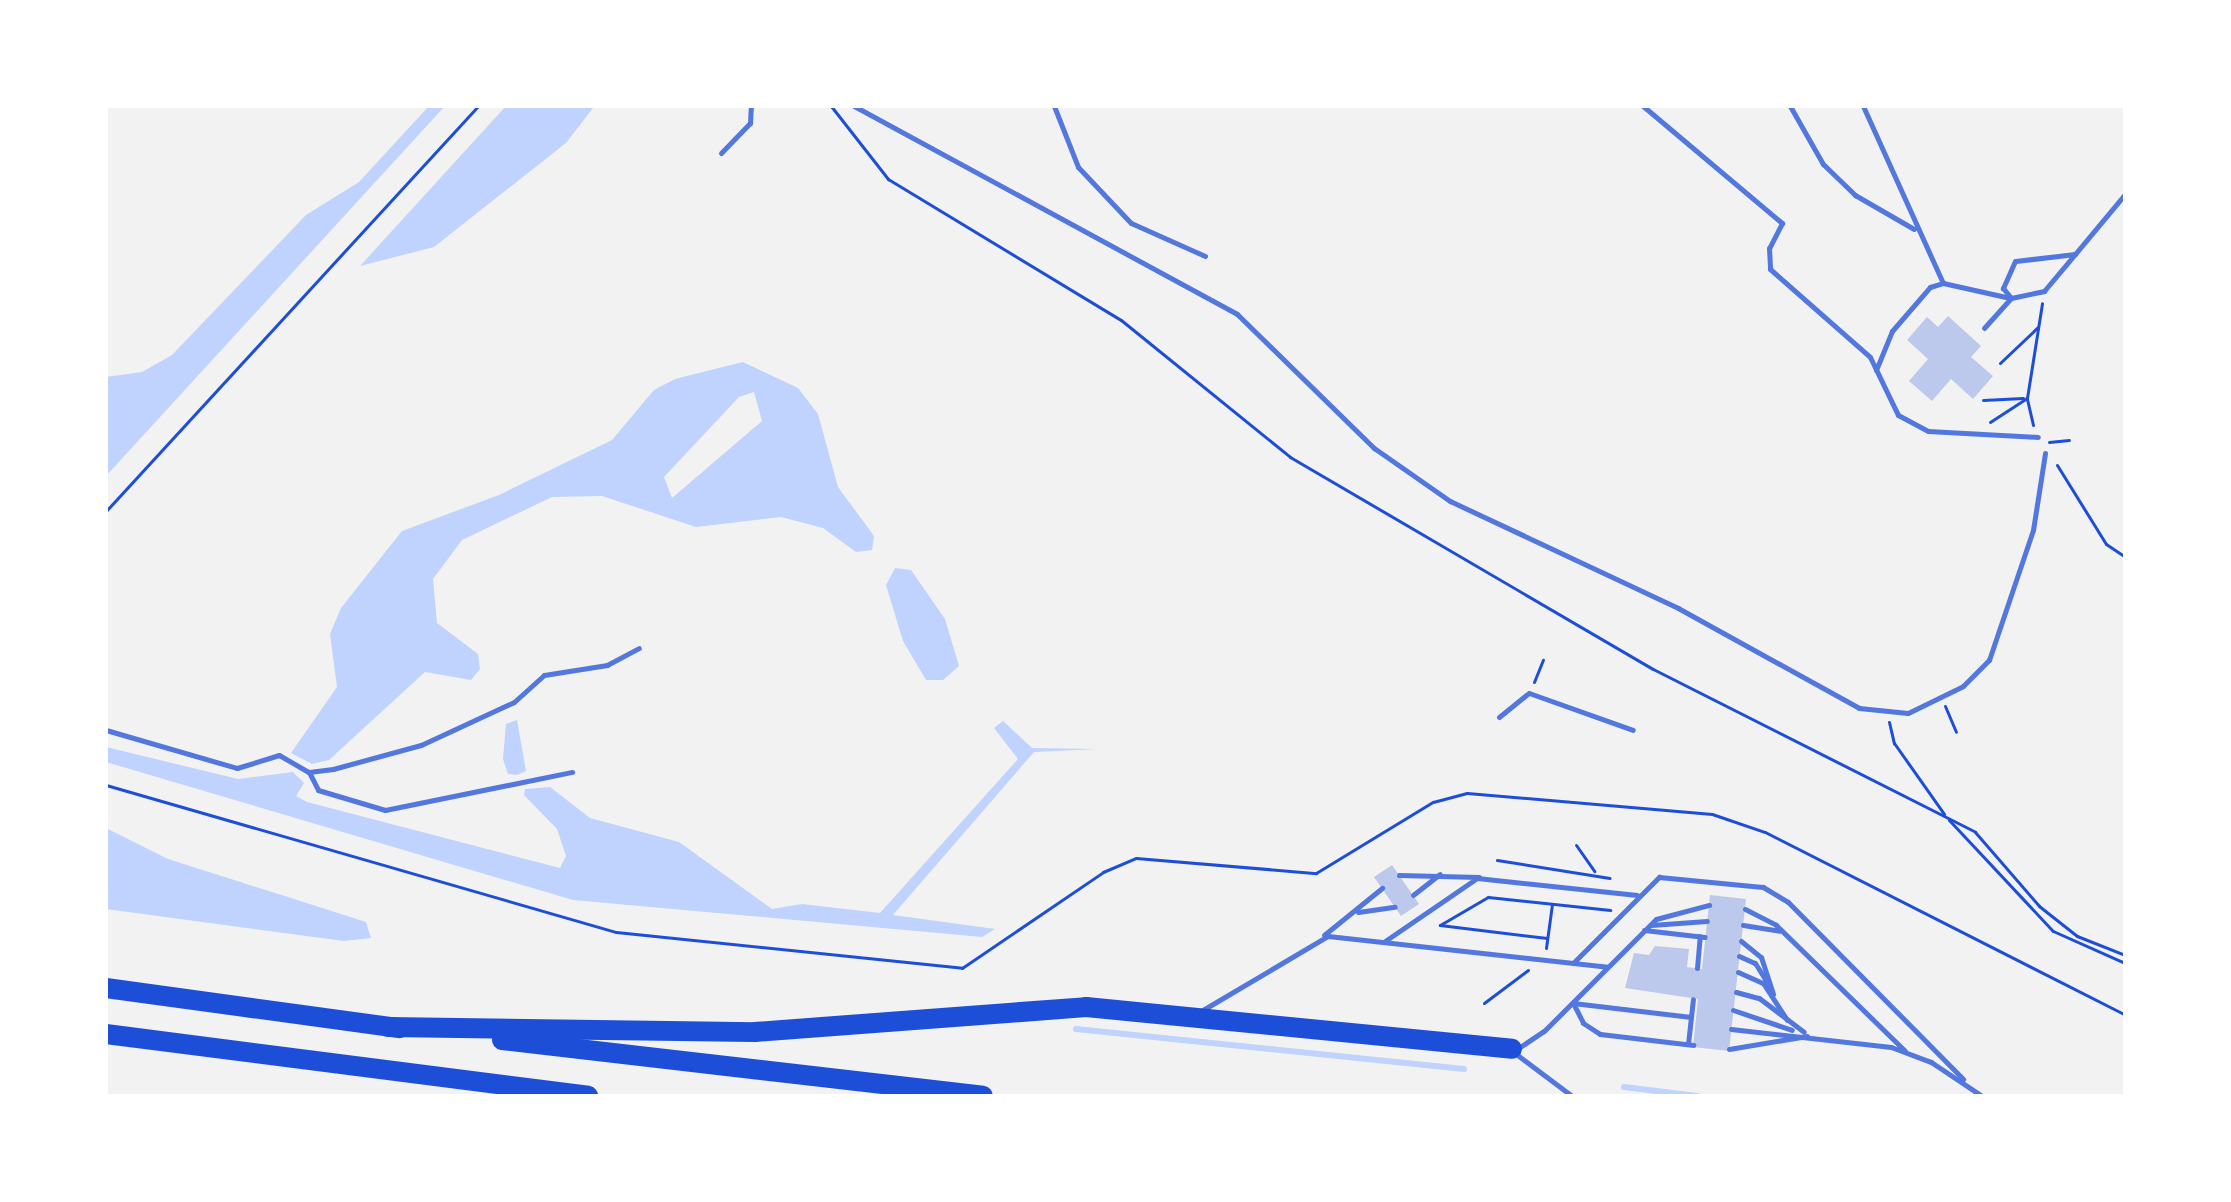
<!DOCTYPE html>
<style>
body{margin:0}
#map{position:relative;width:2231px;height:1202px;overflow:hidden;background:#f2f2f2;font-family:"IBM Plex Sans",sans-serif}
div>[style]{position:absolute}
[style*='--x']{left:calc(var(--x)*1px);top:calc(var(--y)*1px);width:calc(var(--w)*1px);rotate:calc(var(--a)*1deg)}
.water>*{inset:0;background:#bfd3fe}
.stream>*{height:6px;margin:-3px;padding:0 3px;transform-origin:3px;border-radius:3px;background:#bfd3fe}
.building>*{inset:0;background:#bdc9ec}
.path>*{height:3px;margin:-1.5px;padding:0 1.5px;transform-origin:1.5px;border-radius:1.5px;background:#1d4ed8}
.service>*{height:5px;margin:-2.5px;padding:0 2.5px;transform-origin:2.5px;border-radius:2.5px;background:#5277de}
.motorway>*{height:20px;margin:-10px;padding:0 10px;transform-origin:10px;border-radius:10px;background:#1d4ed8}
span{translate:-50% -50%;white-space:nowrap;text-align:center;line-height:1.15;-webkit-text-stroke:7px #fff;paint-order:stroke}
.frame{position:absolute;inset:0;border:108px solid #fff;pointer-events:none}
</style>
<div id="map">
<div class="water">
<i style="clip-path:polygon(429px 106px,445px 106px,106px 476px,106px 377px,142px 372px,172px 355px,306px 215px,359px 182px)"></i>
<i style="clip-path:polygon(506px 106px,593px 108px,566px 143px,434px 247px,360px 266px)"></i>
<i style="clip-path:polygon(evenodd,743px 362px,798px 388px,818px 414px,838px 487px,874px 536px,872px 550px,856px 552px,823px 528px,781px 517px,696px 527px,602px 496px,552px 497px,462px 540px,433px 579px,437px 623px,478px 654px,480px 669px,471px 680px,425px 672px,329px 760px,312px 764px,291px 753px,337px 687px,330px 634px,341px 608px,402px 531px,499px 495px,612px 440px,654px 390px,675px 379px,743px 362px,754px 392px,762px 421px,672px 498px,664px 477px,739px 397px,754px 392px)"></i>
<i style="clip-path:polygon(895px 568px,911px 570px,945px 619px,959px 666px,943px 680px,926px 680px,903px 641px,886px 585px)"></i>
<i style="clip-path:polygon(517px 720px,526px 771px,517px 775px,508px 774px,503px 759px,506px 724px)"></i>
<i style="clip-path:polygon(1003px 721px,1032px 748px,1098px 749px,1034px 752px,893px 915px,995px 929px,982px 937px,573px 900px,106px 762px,106px 747px,238px 779px,293px 772px,304px 783px,296px 796px,307px 802px,560px 868px,566px 856px,557px 829px,524px 795px,525px 789px,550px 787px,590px 818px,679px 842px,772px 909px,802px 904px,880px 913px,1018px 759px,994px 728px)"></i>
<i style="clip-path:polygon(106px 828px,168px 859px,366px 922px,371px 938px,344px 941px,106px 909px)"></i>
</div>
<div class="stream">
<i style="--x:1076;--y:1029;--w:390;--a:5.9"></i>
<i style="--x:1624;--y:1087;--w:74;--a:7"></i>
</div>
<div class="building">
<i style="clip-path:polygon(1948px 316px,1981px 346px,1971px 357px,1993px 376px,1973px 399px,1951px 379px,1932px 401px,1909px 381px,1928px 359px,1907px 340px,1927px 317px,1938px 327px)"></i>
<i style="clip-path:polygon(1392px 865px,1419px 904px,1401px 916px,1374px 877px)"></i>
<i style="clip-path:polygon(1710px 895px,1746px 899px,1729px 1051px,1693px 1047px,1698px 999px,1625px 988px,1634px 953px,1649px 955px,1655px 946px,1689px 949px,1687px 967px,1702px 969px)"></i>
</div>
<div class="path">
<i style="--x:831;--y:106;--w:93;--a:52"></i>
<i style="--x:888;--y:179;--w:272;--a:31.2"></i>
<i style="--x:1121;--y:320;--w:218;--a:39"></i>
<i style="--x:1290;--y:457;--w:420;--a:30.3"></i>
<i style="--x:1653;--y:669;--w:361;--a:26.8"></i>
<i style="--x:1975;--y:832;--w:98;--a:49.1"></i>
<i style="--x:2039;--y:906;--w:48;--a:38.3"></i>
<i style="--x:2077;--y:936;--w:52;--a:21.6"></i>
<i style="--x:2000;--y:363;--w:52;--a:-43.5"></i>
<i style="--x:1983;--y:400;--w:40;--a:-2.9"></i>
<i style="--x:1990;--y:422;--w:44;--a:-33"></i>
<i style="--x:2033;--y:425;--w:28;--a:-103"></i>
<i style="--x:2027;--y:398;--w:96;--a:-81"></i>
<i style="--x:2049;--y:442;--w:20;--a:-6"></i>
<i style="--x:2057;--y:465;--w:93;--a:58.2"></i>
<i style="--x:2106;--y:544;--w:23;--a:34"></i>
<i style="--x:106;--y:511;--w:550;--a:-47.43"></i>
<i style="--x:1534;--y:682;--w:24;--a:-68"></i>
<i style="--x:1945;--y:706;--w:28;--a:67"></i>
<i style="--x:1889;--y:722;--w:22;--a:77"></i>
<i style="--x:1894;--y:743;--w:87;--a:54.8"></i>
<i style="--x:106;--y:785;--w:531;--a:16.08"></i>
<i style="--x:616;--y:932;--w:348;--a:5.9"></i>
<i style="--x:962;--y:968;--w:171;--a:-34.2"></i>
<i style="--x:1103;--y:872;--w:36;--a:-23"></i>
<i style="--x:1136;--y:858;--w:181;--a:4.8"></i>
<i style="--x:1316;--y:873;--w:137;--a:-31.3"></i>
<i style="--x:1433;--y:802;--w:35;--a:-15"></i>
<i style="--x:1467;--y:793;--w:246;--a:4.9"></i>
<i style="--x:1712;--y:814;--w:56;--a:18.8"></i>
<i style="--x:1765;--y:832;--w:404;--a:26.9"></i>
<i style="--x:1949;--y:820;--w:152;--a:46.9"></i>
<i style="--x:2053;--y:931;--w:79;--a:24"></i>
<i style="--x:1576;--y:845;--w:32;--a:55"></i>
<i style="--x:1497;--y:860;--w:114;--a:9.1"></i>
<i style="--x:1547;--y:938;--w:108;--a:-173.1"></i>
<i style="--x:1440;--y:925;--w:56;--a:-30.3"></i>
<i style="--x:1488;--y:897;--w:123;--a:6.1"></i>
<i style="--x:1546;--y:948;--w:44;--a:-82.2"></i>
<i style="--x:1484;--y:1003;--w:55;--a:-36.9"></i>
</div>
<div class="service">
<i style="--x:854;--y:106;--w:436;--a:28.5"></i>
<i style="--x:1237;--y:314;--w:192;--a:44.4"></i>
<i style="--x:1374;--y:448;--w:93;--a:34.9"></i>
<i style="--x:1450;--y:501;--w:252;--a:25.1"></i>
<i style="--x:1678;--y:608;--w:207;--a:28.9"></i>
<i style="--x:1859;--y:708;--w:49;--a:5.8"></i>
<i style="--x:1908;--y:713;--w:61;--a:-26.1"></i>
<i style="--x:1963;--y:686;--w:37;--a:-45"></i>
<i style="--x:1989;--y:660;--w:137;--a:-71.3"></i>
<i style="--x:2033;--y:530;--w:78;--a:-81.1"></i>
<i style="--x:1054;--y:106;--w:66;--a:68.5"></i>
<i style="--x:1078;--y:167;--w:77;--a:46.6"></i>
<i style="--x:1131;--y:223;--w:81;--a:24"></i>
<i style="--x:1643;--y:106;--w:182;--a:40.1"></i>
<i style="--x:1782;--y:223;--w:28;--a:117"></i>
<i style="--x:1769;--y:248;--w:21;--a:87"></i>
<i style="--x:1770;--y:269;--w:133;--a:41.3"></i>
<i style="--x:1870;--y:357;--w:64;--a:64.2"></i>
<i style="--x:1898;--y:415;--w:34;--a:28"></i>
<i style="--x:1928;--y:431;--w:110;--a:3.1"></i>
<i style="--x:1790;--y:106;--w:67;--a:60.4"></i>
<i style="--x:1823;--y:164;--w:45;--a:44.1"></i>
<i style="--x:1855;--y:195;--w:68;--a:30"></i>
<i style="--x:1863;--y:106;--w:194;--a:65.7"></i>
<i style="--x:721;--y:153;--w:42;--a:-46"></i>
<i style="--x:750;--y:123;--w:17;--a:-87"></i>
<i style="--x:2075;--y:254;--w:60;--a:173.3"></i>
<i style="--x:2015;--y:261;--w:30;--a:114"></i>
<i style="--x:2003;--y:288;--w:13;--a:51"></i>
<i style="--x:2011;--y:298;--w:34;--a:-12"></i>
<i style="--x:2044;--y:291;--w:48;--a:-50"></i>
<i style="--x:2075;--y:254;--w:78;--a:-50.2"></i>
<i style="--x:1984;--y:328;--w:39;--a:-48"></i>
<i style="--x:1876;--y:370;--w:42;--a:-67.7"></i>
<i style="--x:1892;--y:331;--w:58;--a:-49.2"></i>
<i style="--x:1930;--y:287;--w:14;--a:-17"></i>
<i style="--x:1943;--y:283;--w:69;--a:12.6"></i>
<i style="--x:1499;--y:717;--w:38;--a:-39"></i>
<i style="--x:1529;--y:693;--w:110;--a:19.6"></i>
<i style="--x:106;--y:730;--w:136;--a:16.2"></i>
<i style="--x:237;--y:768;--w:44;--a:-17.2"></i>
<i style="--x:279;--y:755;--w:34;--a:30"></i>
<i style="--x:309;--y:772;--w:24;--a:-7"></i>
<i style="--x:333;--y:769;--w:91;--a:-15.3"></i>
<i style="--x:421;--y:745;--w:102;--a:-24.8"></i>
<i style="--x:514;--y:702;--w:40;--a:-42"></i>
<i style="--x:544;--y:675;--w:64;--a:-9"></i>
<i style="--x:607;--y:665;--w:36;--a:-28"></i>
<i style="--x:309;--y:772;--w:20;--a:63"></i>
<i style="--x:318;--y:790;--w:70;--a:16.6"></i>
<i style="--x:385;--y:810;--w:191;--a:-11.5"></i>
<i style="--x:1399;--y:875;--w:80;--a:1.4"></i>
<i style="--x:1413;--y:895;--w:34;--a:-38"></i>
<i style="--x:1745;--y:909;--w:35;--a:27"></i>
<i style="--x:1776;--y:925;--w:180;--a:44.3"></i>
<i style="--x:1358;--y:912;--w:37;--a:-8"></i>
<i style="--x:1651;--y:925;--w:56;--a:-4.1"></i>
<i style="--x:1743;--y:925;--w:37;--a:9"></i>
<i style="--x:1644;--y:930;--w:61;--a:6.5"></i>
<i style="--x:1324;--y:935;--w:75;--a:-39"></i>
<i style="--x:1385;--y:941;--w:112;--a:-34.4"></i>
<i style="--x:1477;--y:878;--w:161;--a:6.1"></i>
<i style="--x:1741;--y:941;--w:26;--a:39"></i>
<i style="--x:1761;--y:957;--w:39;--a:72"></i>
<i style="--x:1739;--y:956;--w:17;--a:24"></i>
<i style="--x:1755;--y:963;--w:28;--a:58"></i>
<i style="--x:1573;--y:963;--w:122;--a:-45"></i>
<i style="--x:1659;--y:877;--w:104;--a:5.5"></i>
<i style="--x:1763;--y:887;--w:29;--a:31"></i>
<i style="--x:1788;--y:902;--w:249;--a:45.3"></i>
<i style="--x:1697;--y:968;--w:32;--a:-85"></i>
<i style="--x:1738;--y:972;--w:27;--a:24"></i>
<i style="--x:1763;--y:983;--w:44;--a:57"></i>
<i style="--x:1736;--y:992;--w:24;--a:15"></i>
<i style="--x:1759;--y:998;--w:56;--a:37.1"></i>
<i style="--x:1733;--y:1010;--w:62;--a:18.7"></i>
<i style="--x:1201;--y:1011;--w:147;--a:-30.6"></i>
<i style="--x:1328;--y:936;--w:281;--a:6.3"></i>
<i style="--x:1691;--y:1017;--w:119;--a:-173.2"></i>
<i style="--x:1573;--y:1003;--w:22;--a:63"></i>
<i style="--x:1583;--y:1023;--w:20;--a:33"></i>
<i style="--x:1600;--y:1034;--w:94;--a:6.7"></i>
<i style="--x:1731;--y:1029;--w:161;--a:6.4"></i>
<i style="--x:1891;--y:1047;--w:43;--a:20.6"></i>
<i style="--x:1931;--y:1062;--w:61;--a:33.7"></i>
<i style="--x:1688;--y:1044;--w:45;--a:-83.7"></i>
<i style="--x:1517;--y:1049;--w:32;--a:-34"></i>
<i style="--x:1544;--y:1031;--w:158;--a:-45"></i>
<i style="--x:1656;--y:919;--w:55;--a:-14.8"></i>
<i style="--x:1729;--y:1049;--w:79;--a:-9.5"></i>
<i style="--x:1516;--y:1054;--w:70;--a:36.9"></i>
</div>
<div class="motorway">
<i style="--x:106;--y:988;--w:296;--a:7.8"></i>
<i style="--x:388;--y:1027;--w:367;--a:0.8"></i>
<i style="--x:755;--y:1032;--w:332;--a:-4.3"></i>
<i style="--x:1086;--y:1007;--w:428;--a:5.6"></i>
<i style="--x:106;--y:1034;--w:486;--a:7.3"></i>
<i style="--x:502;--y:1040;--w:484;--a:6.6"></i>
</div>
<div class="frame"></div>
</div>
